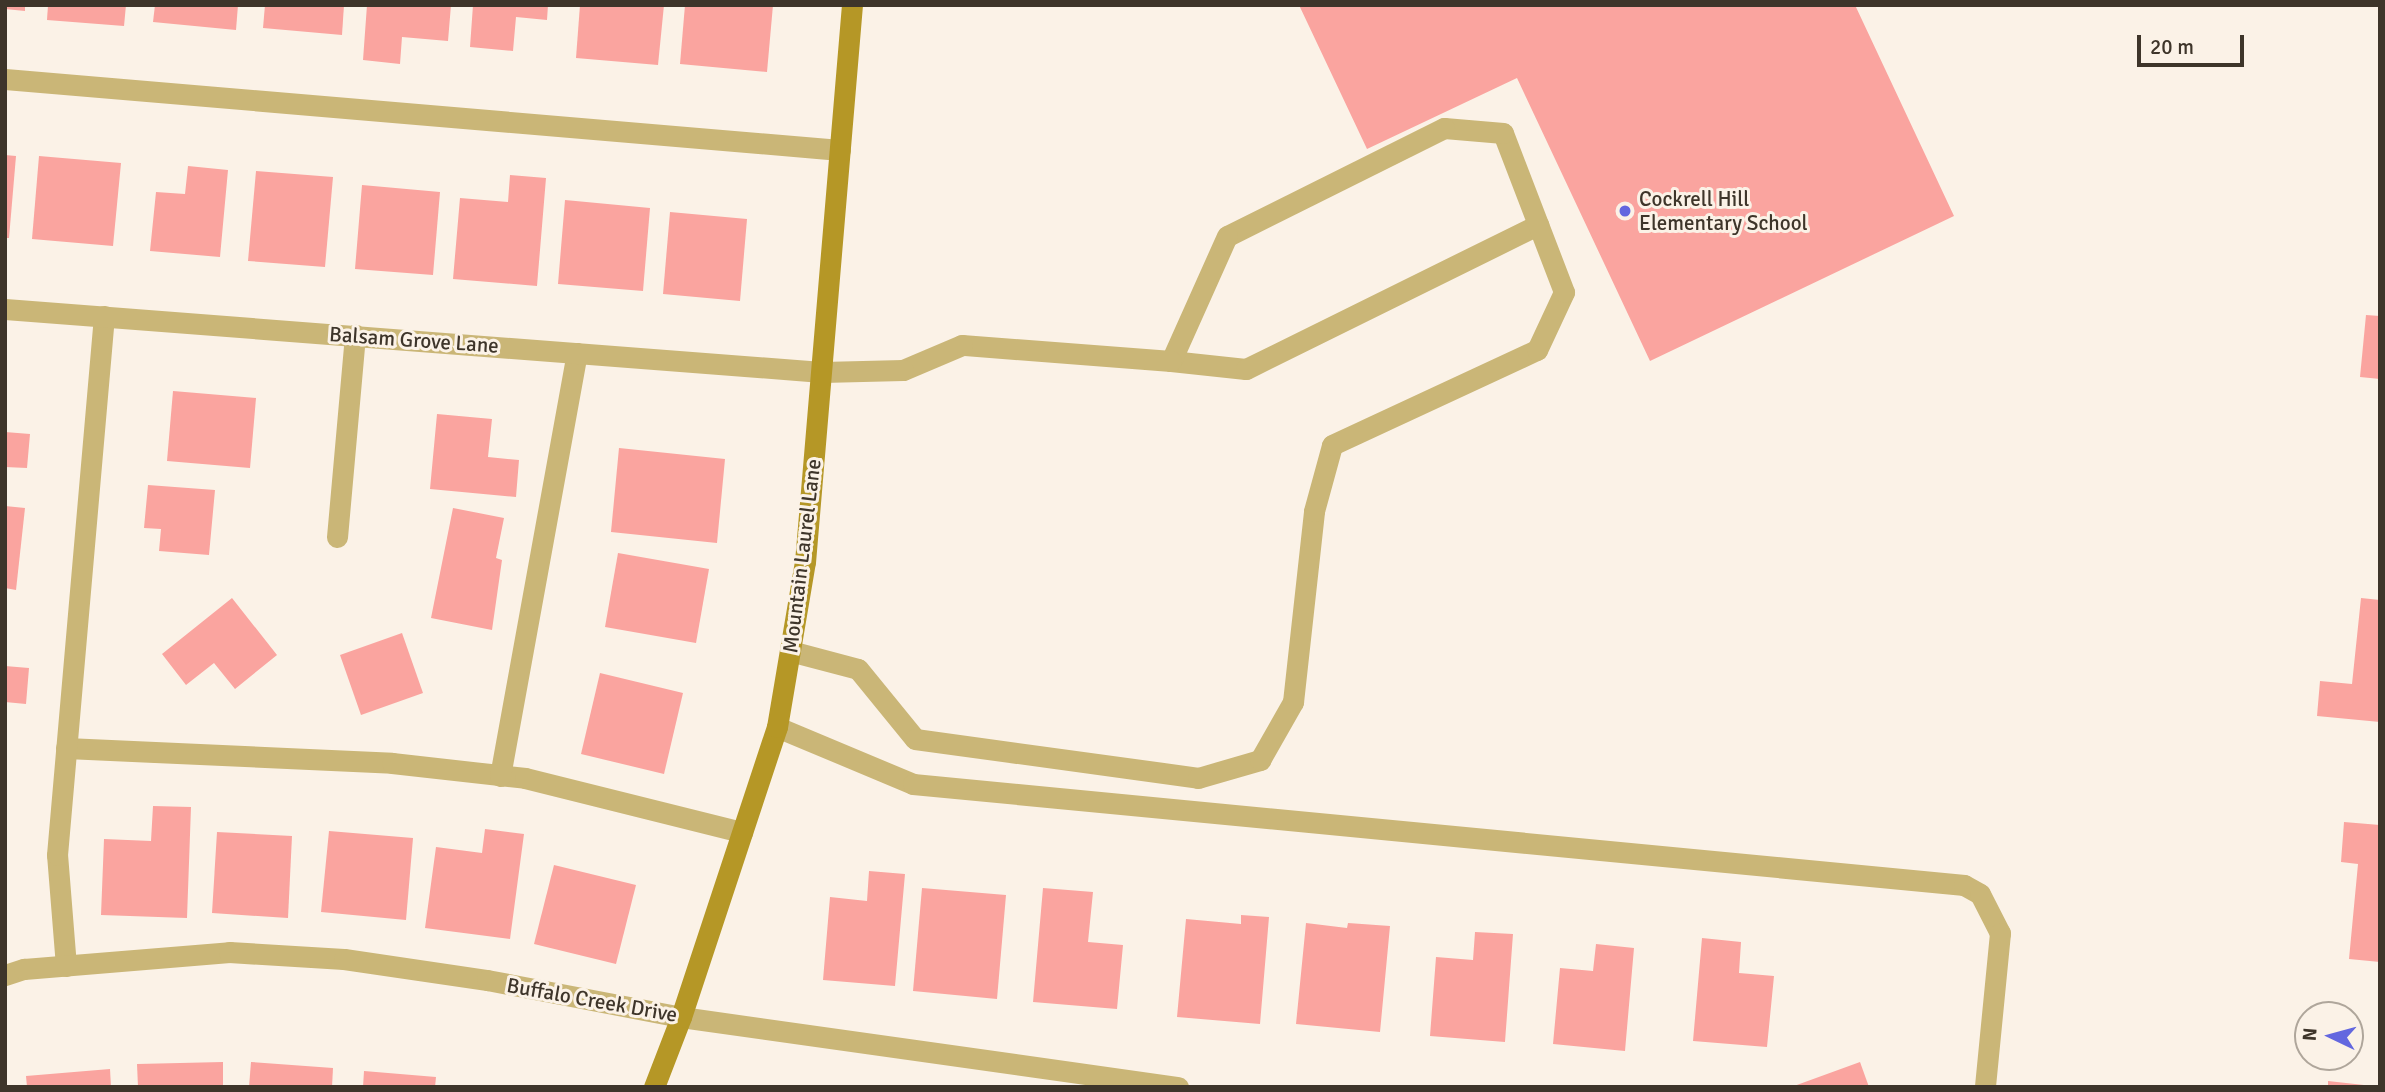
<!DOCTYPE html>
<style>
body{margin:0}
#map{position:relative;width:2385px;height:1092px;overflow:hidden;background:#fbf2e7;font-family:Signika,sans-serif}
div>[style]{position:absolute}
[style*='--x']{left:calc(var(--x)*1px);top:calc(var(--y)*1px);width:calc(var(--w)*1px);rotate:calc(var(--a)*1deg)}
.building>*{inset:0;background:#faa49f}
.lane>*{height:21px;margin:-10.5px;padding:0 10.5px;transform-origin:10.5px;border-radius:10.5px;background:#cab677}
.street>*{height:21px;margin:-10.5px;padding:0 10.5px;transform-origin:10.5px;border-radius:10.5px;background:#cab677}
.secondary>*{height:21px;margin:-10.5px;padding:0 10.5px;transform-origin:10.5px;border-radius:10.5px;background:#b59726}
.dots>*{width:19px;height:19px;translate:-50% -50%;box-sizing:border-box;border:4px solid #fbf2e7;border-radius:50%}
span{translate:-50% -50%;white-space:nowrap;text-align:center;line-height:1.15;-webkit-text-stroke:6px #fbf2e7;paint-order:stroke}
.poi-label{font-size:21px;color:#3e352a}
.left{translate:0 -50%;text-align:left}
.street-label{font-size:21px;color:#3e352a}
.frame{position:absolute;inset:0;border:7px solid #3e352a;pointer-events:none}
.north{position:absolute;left:2294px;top:1001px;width:70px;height:70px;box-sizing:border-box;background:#fbf2e7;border:2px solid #afa69b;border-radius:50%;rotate:275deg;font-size:19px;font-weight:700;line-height:28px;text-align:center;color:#3e352a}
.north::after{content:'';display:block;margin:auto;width:24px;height:32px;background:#6367df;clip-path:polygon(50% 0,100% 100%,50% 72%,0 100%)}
.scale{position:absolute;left:2137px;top:35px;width:107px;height:32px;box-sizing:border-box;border:4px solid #3e352a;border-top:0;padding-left:9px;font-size:21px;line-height:24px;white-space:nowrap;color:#3e352a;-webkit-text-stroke:5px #fbf2e7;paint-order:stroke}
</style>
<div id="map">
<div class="building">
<i style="clip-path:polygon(5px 5px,25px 5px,25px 11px,5px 9px)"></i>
<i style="clip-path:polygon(48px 5px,126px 5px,124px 26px,47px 20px)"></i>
<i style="clip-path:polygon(155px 5px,238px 5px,236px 30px,153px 22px)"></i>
<i style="clip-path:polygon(265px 5px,344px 5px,342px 35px,263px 28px)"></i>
<i style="clip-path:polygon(367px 5px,451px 5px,448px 41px,402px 37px,400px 64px,363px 60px)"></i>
<i style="clip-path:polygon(473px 5px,548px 5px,547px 20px,516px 17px,513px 51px,470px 47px)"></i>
<i style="clip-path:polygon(580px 5px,664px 5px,658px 65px,576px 58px)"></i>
<i style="clip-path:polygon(685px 5px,773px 5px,767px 72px,680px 64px)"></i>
<i style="clip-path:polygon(1299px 5px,1855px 5px,1954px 216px,1650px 361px,1517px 78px,1367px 149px)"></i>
<i style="clip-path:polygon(5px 155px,16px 156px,9px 238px,5px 238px)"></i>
<i style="clip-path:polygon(39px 156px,121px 163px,113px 246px,32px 239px)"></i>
<i style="clip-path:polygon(188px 166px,228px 170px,220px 257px,150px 251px,156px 192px,185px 194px)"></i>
<i style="clip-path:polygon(256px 171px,333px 177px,325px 267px,248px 261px)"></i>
<i style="clip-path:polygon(510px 175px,546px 178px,537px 286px,453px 279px,460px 198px,508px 202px)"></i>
<i style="clip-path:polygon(362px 185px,440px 192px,433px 275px,355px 269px)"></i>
<i style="clip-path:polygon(565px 200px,650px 208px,643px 291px,558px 284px)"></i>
<i style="clip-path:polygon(670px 212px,747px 219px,740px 301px,663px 294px)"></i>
<i style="clip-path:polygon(2366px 315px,2380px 316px,2380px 379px,2360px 377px)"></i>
<i style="clip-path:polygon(173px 391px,256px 398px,250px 468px,167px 461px)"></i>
<i style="clip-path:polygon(437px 414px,492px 419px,488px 457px,519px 460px,516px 497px,430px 489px)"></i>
<i style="clip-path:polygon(5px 432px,30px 434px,27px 468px,5px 467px)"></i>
<i style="clip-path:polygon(619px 448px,725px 459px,717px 543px,611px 532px)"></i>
<i style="clip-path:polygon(148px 485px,215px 490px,209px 555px,159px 551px,161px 529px,144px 528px)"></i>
<i style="clip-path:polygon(5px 506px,25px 508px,16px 590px,5px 588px)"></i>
<i style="clip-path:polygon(453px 508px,504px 518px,496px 558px,502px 560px,492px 630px,431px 618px)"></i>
<i style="clip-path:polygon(618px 553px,709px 569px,696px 643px,605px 627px)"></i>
<i style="clip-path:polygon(232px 598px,277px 655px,235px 689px,214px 663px,186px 685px,162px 654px)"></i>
<i style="clip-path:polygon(2361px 598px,2380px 600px,2380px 722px,2317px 716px,2320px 681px,2352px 684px)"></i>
<i style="clip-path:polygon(402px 633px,423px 693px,361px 715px,340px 655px)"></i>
<i style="clip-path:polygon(5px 666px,29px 668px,26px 704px,5px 702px)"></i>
<i style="clip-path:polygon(600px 673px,683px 693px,664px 774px,581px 754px)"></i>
<i style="clip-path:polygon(153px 806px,191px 807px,187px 918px,101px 915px,104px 839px,151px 841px)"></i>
<i style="clip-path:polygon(2344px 822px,2380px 825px,2380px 962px,2349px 959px,2358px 864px,2341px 862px)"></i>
<i style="clip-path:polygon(485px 829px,524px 834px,510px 939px,425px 928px,436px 847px,482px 853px)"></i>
<i style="clip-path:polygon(329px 831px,413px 838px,406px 920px,321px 912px)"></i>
<i style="clip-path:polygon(217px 832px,292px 836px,288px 918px,212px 913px)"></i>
<i style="clip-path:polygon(554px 865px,636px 885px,616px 964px,534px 944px)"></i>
<i style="clip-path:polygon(869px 871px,905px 874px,895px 986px,823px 980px,830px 897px,867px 901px)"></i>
<i style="clip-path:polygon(922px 888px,1006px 895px,997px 999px,913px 991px)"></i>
<i style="clip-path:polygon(1043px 888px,1093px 892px,1088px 942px,1123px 945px,1117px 1009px,1033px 1002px)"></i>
<i style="clip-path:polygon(1241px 915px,1269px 917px,1260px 1024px,1177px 1017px,1186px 919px,1241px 924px)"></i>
<i style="clip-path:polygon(1306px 923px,1347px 928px,1348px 923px,1390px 926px,1380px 1032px,1296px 1024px)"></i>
<i style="clip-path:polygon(1475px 932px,1513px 934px,1505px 1042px,1430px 1036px,1436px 957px,1473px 960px)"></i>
<i style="clip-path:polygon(1702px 938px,1741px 942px,1739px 973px,1774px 976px,1767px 1047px,1693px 1041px)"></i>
<i style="clip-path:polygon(1596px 944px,1634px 948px,1625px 1051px,1553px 1044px,1560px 968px,1593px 971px)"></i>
<i style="clip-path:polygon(223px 1062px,223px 1087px,138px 1087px,137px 1064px)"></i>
<i style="clip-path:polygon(251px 1062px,333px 1068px,332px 1087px,249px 1087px)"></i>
<i style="clip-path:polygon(1860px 1062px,1869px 1087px,1794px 1087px,1794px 1086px)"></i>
<i style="clip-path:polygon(110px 1069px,111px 1087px,27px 1087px,26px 1076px)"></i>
<i style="clip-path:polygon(364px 1071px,436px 1077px,435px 1087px,363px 1087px)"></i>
<i style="clip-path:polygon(2328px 1081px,2364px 1085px,2364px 1087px,2328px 1087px)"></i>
</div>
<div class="lane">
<i style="--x:5;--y:79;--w:838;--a:4.86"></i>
<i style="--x:1171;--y:361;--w:75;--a:6.1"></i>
<i style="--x:1246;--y:369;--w:326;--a:-26.3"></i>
<i style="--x:790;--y:651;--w:70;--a:14.8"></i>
<i style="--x:858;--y:669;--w:90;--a:50.8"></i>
<i style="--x:915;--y:739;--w:286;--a:7.8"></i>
<i style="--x:1198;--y:778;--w:65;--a:-16.2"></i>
<i style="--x:1260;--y:760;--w:67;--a:-60.4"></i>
<i style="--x:1293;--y:702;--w:192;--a:-83.7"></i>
<i style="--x:1314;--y:511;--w:68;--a:-74.7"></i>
<i style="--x:1332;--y:445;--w:226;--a:-24.9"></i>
<i style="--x:1537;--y:350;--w:64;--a:-65"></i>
<i style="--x:1564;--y:292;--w:170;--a:-111"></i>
<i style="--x:1503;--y:133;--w:59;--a:-175.2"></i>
<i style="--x:1444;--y:128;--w:242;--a:153.5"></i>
<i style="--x:1227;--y:236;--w:137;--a:114.1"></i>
<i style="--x:1171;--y:361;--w:210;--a:-175.6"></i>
<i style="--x:962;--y:345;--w:64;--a:157"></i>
<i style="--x:903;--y:370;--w:81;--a:178.6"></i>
<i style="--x:777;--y:727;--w:147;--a:22.7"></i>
<i style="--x:913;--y:784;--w:1056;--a:5.49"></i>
<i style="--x:1964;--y:885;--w:18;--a:29"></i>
<i style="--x:1980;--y:894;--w:44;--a:62.9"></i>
<i style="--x:2000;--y:933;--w:155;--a:95.6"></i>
<i style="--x:66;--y:748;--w:326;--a:2.6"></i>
<i style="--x:392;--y:763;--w:134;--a:6.4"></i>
<i style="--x:525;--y:778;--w:224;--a:14"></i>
<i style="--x:500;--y:776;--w:430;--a:-79.7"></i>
<i style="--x:66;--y:966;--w:111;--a:-94.6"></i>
<i style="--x:57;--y:855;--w:541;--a:-85.02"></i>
</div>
<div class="street">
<i style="--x:5;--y:309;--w:819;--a:4.41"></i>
<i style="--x:337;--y:537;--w:203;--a:-84.9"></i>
<i style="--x:5;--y:975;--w:20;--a:-18"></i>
<i style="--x:24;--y:969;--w:206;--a:-4.7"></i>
<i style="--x:229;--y:952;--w:115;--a:3.5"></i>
<i style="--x:344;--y:959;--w:145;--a:8.4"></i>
<i style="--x:487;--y:980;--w:197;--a:10.8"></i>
<i style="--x:681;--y:1017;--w:502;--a:8.02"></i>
</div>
<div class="secondary">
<i style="--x:654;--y:1087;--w:75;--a:-68.9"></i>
<i style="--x:681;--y:1017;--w:305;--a:-71.7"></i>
<i style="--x:777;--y:727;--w:167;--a:-80.4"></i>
<i style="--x:805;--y:562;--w:559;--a:-85.18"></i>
</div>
<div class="dots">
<i style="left:1625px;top:211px;background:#6367df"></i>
</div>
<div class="poi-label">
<span class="left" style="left:1639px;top:211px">Cockrell Hill<br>Elementary School</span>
</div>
<div class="street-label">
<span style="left:414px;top:340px;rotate:4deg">Balsam Grove Lane</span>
<span style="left:802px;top:556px;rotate:-83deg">Mountain Laurel Lane</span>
<span style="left:592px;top:1000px;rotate:10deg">Buffalo Creek Drive</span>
</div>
<div class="frame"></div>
<div class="north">N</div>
<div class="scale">20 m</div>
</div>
